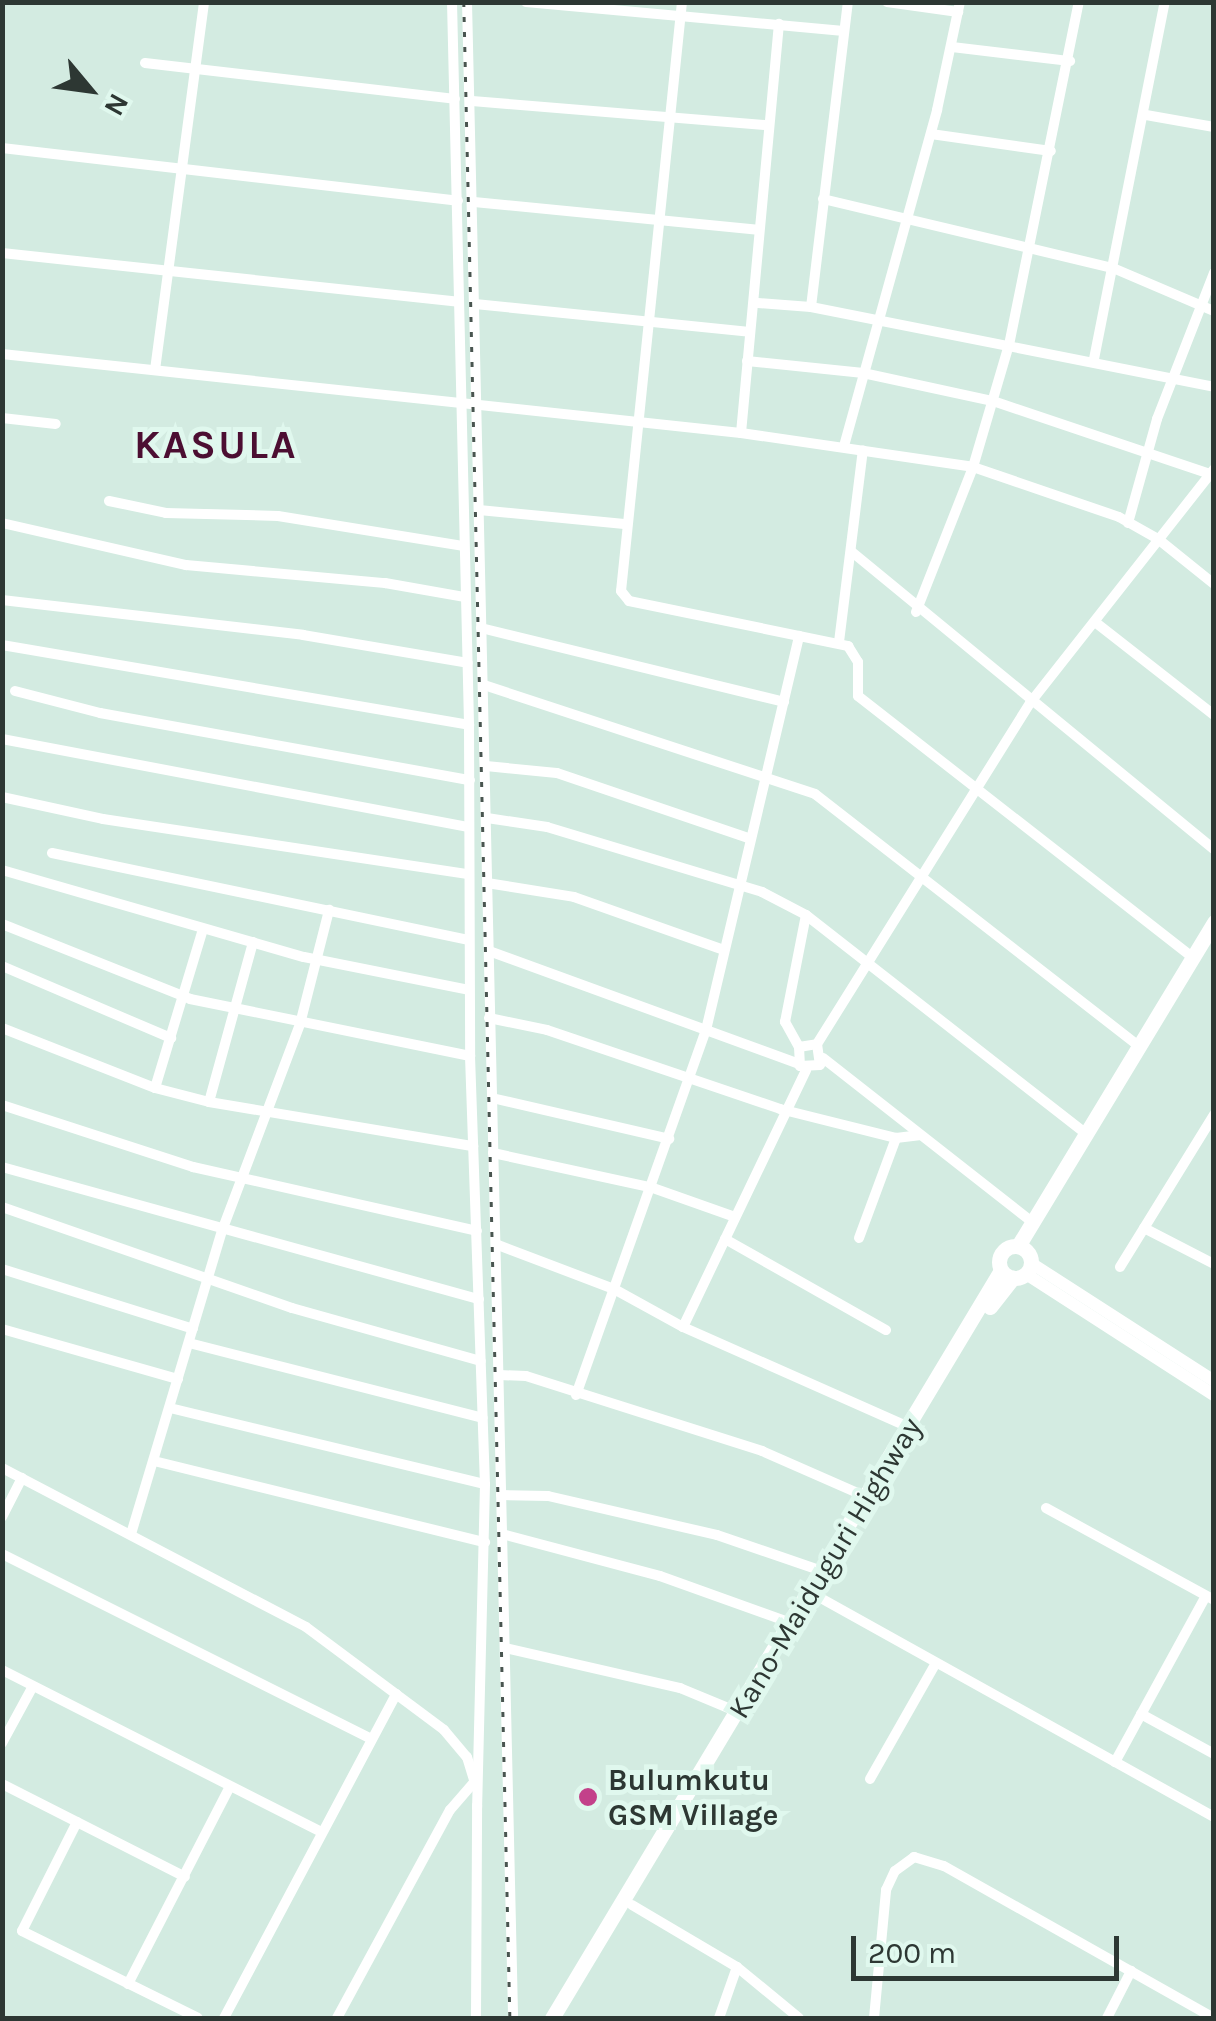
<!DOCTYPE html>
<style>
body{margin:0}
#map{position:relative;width:1216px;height:2021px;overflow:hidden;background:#d3ebe1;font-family:Karla,sans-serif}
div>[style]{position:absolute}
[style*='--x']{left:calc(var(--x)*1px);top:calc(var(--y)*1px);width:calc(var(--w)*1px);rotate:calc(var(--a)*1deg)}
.minor>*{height:10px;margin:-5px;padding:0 5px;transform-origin:5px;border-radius:5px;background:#fff}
.tertiary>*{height:12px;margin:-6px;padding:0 6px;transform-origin:6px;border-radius:6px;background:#fff}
.trunk>*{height:15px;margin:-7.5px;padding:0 7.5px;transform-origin:7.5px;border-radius:7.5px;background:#fff}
.trunk>.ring{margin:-7.5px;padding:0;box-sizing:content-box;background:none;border:15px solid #fff;border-radius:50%}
.rail>*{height:2.5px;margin-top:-1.25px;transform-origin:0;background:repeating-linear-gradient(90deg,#495550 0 5px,transparent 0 15px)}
.dots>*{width:28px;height:28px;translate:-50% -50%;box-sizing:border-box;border:5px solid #e0f8ee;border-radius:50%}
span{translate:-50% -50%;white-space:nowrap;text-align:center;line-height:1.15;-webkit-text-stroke:10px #e0f8ee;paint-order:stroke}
.street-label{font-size:30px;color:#2d3733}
.poi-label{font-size:30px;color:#2d3733;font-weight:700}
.left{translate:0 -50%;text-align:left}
.district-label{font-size:40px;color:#4c0e32;font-weight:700;letter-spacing:2.5px}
.frame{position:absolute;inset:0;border:5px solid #2d3733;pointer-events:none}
.north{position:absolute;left:40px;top:40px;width:100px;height:100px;-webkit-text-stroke:8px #e0f8ee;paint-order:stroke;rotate:119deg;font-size:28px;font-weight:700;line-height:40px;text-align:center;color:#2d3733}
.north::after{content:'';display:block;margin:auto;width:35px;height:45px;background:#2d3733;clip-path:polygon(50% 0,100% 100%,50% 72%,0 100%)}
.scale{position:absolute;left:851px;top:1936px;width:268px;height:45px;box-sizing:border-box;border:5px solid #2d3733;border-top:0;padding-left:12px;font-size:30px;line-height:35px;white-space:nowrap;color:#2d3733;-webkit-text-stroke:8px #e0f8ee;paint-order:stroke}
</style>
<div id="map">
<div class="minor">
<i style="--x:452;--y:2;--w:723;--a:88.65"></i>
<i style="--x:469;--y:725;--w:331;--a:89.8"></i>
<i style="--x:470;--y:1056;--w:428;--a:88"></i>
<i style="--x:485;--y:1484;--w:324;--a:91.4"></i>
<i style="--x:467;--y:2;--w:2017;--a:88.69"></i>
<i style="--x:526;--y:2;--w:319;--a:5.2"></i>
<i style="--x:682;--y:2;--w:592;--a:95.91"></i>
<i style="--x:621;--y:591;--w:13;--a:51"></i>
<i style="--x:629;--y:601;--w:224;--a:11.6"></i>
<i style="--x:848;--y:646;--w:19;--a:58"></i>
<i style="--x:858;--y:662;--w:34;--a:90"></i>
<i style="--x:858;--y:696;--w:424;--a:38"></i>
<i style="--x:887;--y:2;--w:72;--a:8"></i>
<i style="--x:952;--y:47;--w:119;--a:6.8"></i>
<i style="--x:145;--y:63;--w:312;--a:6.6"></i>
<i style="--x:472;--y:101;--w:296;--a:4.7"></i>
<i style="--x:1146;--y:115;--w:69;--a:10"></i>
<i style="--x:931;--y:134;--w:121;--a:8.1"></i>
<i style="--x:2;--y:148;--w:459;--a:6.6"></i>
<i style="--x:823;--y:199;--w:298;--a:13.4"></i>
<i style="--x:1113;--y:268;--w:110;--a:23.1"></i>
<i style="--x:474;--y:202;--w:285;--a:5.6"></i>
<i style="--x:2;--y:253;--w:459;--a:6.1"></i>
<i style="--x:758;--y:303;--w:53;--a:4.3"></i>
<i style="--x:811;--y:307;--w:411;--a:11.2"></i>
<i style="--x:475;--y:304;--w:276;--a:5.8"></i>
<i style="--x:811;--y:307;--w:307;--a:-83.1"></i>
<i style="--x:2;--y:354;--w:743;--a:6.1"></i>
<i style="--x:741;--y:433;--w:234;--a:8.3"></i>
<i style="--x:973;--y:467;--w:154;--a:18.9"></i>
<i style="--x:1119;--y:517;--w:45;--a:29.4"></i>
<i style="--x:1158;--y:539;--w:72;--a:38.8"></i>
<i style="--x:1094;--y:359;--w:364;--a:-78.8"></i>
<i style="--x:747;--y:361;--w:117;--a:5.9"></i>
<i style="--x:863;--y:373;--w:133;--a:12.2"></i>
<i style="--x:993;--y:401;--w:229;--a:18.6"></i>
<i style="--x:155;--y:370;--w:371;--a:-82.4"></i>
<i style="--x:2;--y:418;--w:54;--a:6.3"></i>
<i style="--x:741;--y:433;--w:411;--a:-84.7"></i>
<i style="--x:844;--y:446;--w:349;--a:-74.5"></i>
<i style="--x:937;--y:110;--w:110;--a:-78"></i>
<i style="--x:109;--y:501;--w:58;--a:11.9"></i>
<i style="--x:166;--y:513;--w:112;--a:1.5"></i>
<i style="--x:278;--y:516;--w:187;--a:9.2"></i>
<i style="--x:479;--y:510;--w:146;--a:5.5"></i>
<i style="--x:2;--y:523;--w:189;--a:12.9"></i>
<i style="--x:186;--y:565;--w:200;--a:5.2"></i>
<i style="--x:385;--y:583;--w:80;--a:10"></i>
<i style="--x:1128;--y:523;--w:108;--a:-74.4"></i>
<i style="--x:1157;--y:419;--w:157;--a:-68.7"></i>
<i style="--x:852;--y:552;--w:468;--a:39.4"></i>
<i style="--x:2;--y:600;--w:303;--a:6.6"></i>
<i style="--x:303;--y:635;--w:167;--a:9.6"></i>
<i style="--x:916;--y:612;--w:156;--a:-68.5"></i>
<i style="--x:973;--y:467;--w:127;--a:-73.6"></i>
<i style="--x:1009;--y:345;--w:350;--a:-78.5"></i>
<i style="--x:1095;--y:622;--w:151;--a:38"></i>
<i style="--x:481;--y:628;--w:312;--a:13.7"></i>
<i style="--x:839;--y:642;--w:193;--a:-82.9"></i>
<i style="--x:2;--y:645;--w:474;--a:9.7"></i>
<i style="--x:484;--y:685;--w:348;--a:18.2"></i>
<i style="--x:815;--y:794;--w:410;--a:37.9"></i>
<i style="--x:15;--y:691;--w:88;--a:14.5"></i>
<i style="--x:100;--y:713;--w:376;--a:10.3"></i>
<i style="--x:2;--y:739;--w:475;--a:10.7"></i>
<i style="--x:486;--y:766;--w:71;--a:5.6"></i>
<i style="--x:557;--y:773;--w:202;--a:18.8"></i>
<i style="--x:2;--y:797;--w:103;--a:12.3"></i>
<i style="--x:103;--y:819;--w:369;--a:8.6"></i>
<i style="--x:487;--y:818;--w:61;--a:8.5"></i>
<i style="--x:547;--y:827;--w:225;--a:16.8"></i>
<i style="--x:762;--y:892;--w:50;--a:27.6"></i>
<i style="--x:806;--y:915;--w:355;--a:38"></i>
<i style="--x:52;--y:853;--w:425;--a:11.8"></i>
<i style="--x:2;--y:870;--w:314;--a:16.1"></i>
<i style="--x:304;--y:957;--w:168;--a:11.3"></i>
<i style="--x:487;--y:883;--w:88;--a:9.1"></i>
<i style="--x:574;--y:897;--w:159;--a:19.5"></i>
<i style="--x:2;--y:924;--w:202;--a:21.7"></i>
<i style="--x:190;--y:999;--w:286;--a:11.5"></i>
<i style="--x:489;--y:951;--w:328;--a:20"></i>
<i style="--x:2;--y:966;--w:184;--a:23.1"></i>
<i style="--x:489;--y:1018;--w:59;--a:11.7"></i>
<i style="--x:547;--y:1030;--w:246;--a:18.7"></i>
<i style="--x:780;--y:1109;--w:120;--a:14"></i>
<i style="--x:896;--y:1138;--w:23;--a:-7"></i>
<i style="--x:2;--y:1028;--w:164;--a:21.4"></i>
<i style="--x:155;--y:1088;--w:56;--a:14.5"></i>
<i style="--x:209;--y:1102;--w:268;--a:9.5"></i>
<i style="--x:817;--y:1044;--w:402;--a:-58"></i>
<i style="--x:1030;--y:703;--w:298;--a:-51.8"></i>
<i style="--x:799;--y:1047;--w:18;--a:-9"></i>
<i style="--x:817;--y:1044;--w:21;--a:82"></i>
<i style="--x:820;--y:1065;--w:20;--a:177"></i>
<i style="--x:800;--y:1066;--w:19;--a:-93"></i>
<i style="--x:799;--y:1047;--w:29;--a:-119"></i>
<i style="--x:785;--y:1022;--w:109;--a:-78.9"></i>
<i style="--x:823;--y:1058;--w:266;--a:38.1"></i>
<i style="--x:155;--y:1088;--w:166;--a:-73.2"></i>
<i style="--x:492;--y:1098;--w:182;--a:13"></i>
<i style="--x:209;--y:1102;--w:166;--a:-74.6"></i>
<i style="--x:2;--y:1105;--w:201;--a:18"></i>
<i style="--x:193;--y:1167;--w:291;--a:12.7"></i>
<i style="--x:493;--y:1153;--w:164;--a:12.3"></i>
<i style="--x:653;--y:1188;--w:87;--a:19.5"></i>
<i style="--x:2;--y:1167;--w:495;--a:15.5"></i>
<i style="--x:2;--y:1207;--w:307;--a:19.2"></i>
<i style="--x:292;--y:1308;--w:196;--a:15.7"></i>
<i style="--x:1144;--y:1228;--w:79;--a:27.2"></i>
<i style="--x:859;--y:1238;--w:107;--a:-69.7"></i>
<i style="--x:725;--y:1239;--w:185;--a:29.5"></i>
<i style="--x:498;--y:1245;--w:124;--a:20.8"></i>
<i style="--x:614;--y:1289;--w:79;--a:28.8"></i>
<i style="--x:683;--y:1327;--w:247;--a:23.9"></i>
<i style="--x:1120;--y:1267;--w:179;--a:-58.3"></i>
<i style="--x:2;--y:1269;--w:200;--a:17.4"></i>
<i style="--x:683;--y:1327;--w:285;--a:-64.4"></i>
<i style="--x:2;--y:1329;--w:183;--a:15.9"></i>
<i style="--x:189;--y:1343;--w:303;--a:14.3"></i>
<i style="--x:499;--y:1375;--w:27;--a:2"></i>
<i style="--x:526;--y:1376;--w:248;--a:17.6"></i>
<i style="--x:762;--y:1451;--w:115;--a:23.7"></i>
<i style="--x:576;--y:1395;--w:387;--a:-70.4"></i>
<i style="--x:706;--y:1030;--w:405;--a:-76.7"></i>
<i style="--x:170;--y:1408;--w:324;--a:13.6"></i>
<i style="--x:154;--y:1461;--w:341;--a:13.8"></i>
<i style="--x:2;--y:1468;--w:343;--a:27.6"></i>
<i style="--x:306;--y:1627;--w:172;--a:36.7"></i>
<i style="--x:444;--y:1730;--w:35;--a:50"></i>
<i style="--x:467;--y:1757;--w:27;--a:73"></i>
<i style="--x:501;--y:1495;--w:47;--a:1.2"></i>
<i style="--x:548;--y:1496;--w:173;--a:13"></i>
<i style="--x:717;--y:1535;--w:111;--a:18.9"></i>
<i style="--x:1046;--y:1508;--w:192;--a:28.7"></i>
<i style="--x:2;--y:1517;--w:44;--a:-62.9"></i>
<i style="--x:131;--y:1534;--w:320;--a:-73.3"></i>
<i style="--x:223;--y:1228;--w:218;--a:-69.3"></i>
<i style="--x:300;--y:1024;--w:118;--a:-75.7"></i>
<i style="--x:502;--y:1534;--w:163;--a:14.9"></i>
<i style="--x:660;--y:1576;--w:139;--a:19.7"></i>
<i style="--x:2;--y:1554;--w:411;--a:26.6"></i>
<i style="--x:817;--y:1596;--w:454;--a:29.1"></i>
<i style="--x:505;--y:1648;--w:180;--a:12.9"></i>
<i style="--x:680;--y:1688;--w:63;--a:22.5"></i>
<i style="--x:2;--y:1670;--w:356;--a:26.9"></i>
<i style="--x:1141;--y:1714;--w:83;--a:28.7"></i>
<i style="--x:2;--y:1743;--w:63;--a:-61.4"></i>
<i style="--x:1115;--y:1762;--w:189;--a:-61.3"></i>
<i style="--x:870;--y:1779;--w:133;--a:-60.4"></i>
<i style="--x:2;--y:1784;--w:205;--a:26.9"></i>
<i style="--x:77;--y:1822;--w:122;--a:116.8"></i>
<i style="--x:22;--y:1931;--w:196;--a:26.3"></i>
<i style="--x:632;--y:1905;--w:122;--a:30.6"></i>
<i style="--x:737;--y:1967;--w:80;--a:39.4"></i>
<i style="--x:128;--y:1984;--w:220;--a:-62.7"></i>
<i style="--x:224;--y:2018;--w:367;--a:-62"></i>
<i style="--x:337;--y:2018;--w:237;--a:-61.5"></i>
<i style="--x:450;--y:1810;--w:38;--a:-49"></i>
<i style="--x:476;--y:2018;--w:213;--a:-89.7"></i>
<i style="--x:719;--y:2018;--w:54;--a:-70.6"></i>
<i style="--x:874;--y:2018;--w:129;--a:-84.6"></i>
<i style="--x:886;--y:1890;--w:21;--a:-65"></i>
<i style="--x:895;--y:1871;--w:24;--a:-36"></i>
<i style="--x:914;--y:1857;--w:31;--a:17"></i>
<i style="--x:944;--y:1866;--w:310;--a:29.4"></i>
<i style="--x:1107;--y:2018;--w:53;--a:-62.9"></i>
</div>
<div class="tertiary">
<i style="--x:1031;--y:1263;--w:218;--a:32.8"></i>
<i style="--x:1026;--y:1274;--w:224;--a:32.8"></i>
</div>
<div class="trunk">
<i class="ring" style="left:999px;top:1246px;width:17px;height:17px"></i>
<i style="--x:1018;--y:1246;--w:379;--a:-58.8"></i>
<i style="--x:990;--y:1307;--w:37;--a:-52"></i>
<i style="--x:552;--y:2018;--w:872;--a:-59.02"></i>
</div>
<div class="rail">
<i style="--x:464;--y:2;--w:2017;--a:88.69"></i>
</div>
<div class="dots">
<i style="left:588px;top:1797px;background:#c3418a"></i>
</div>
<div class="street-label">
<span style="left:825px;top:1568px;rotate:-59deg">Kano-Maiduguri Highway</span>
</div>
<div class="poi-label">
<span class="left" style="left:608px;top:1797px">Bulumkutu<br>GSM Village</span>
</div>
<div class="district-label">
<span style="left:216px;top:445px">KASULA</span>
</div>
<div class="frame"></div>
<div class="north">N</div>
<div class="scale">200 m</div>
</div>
